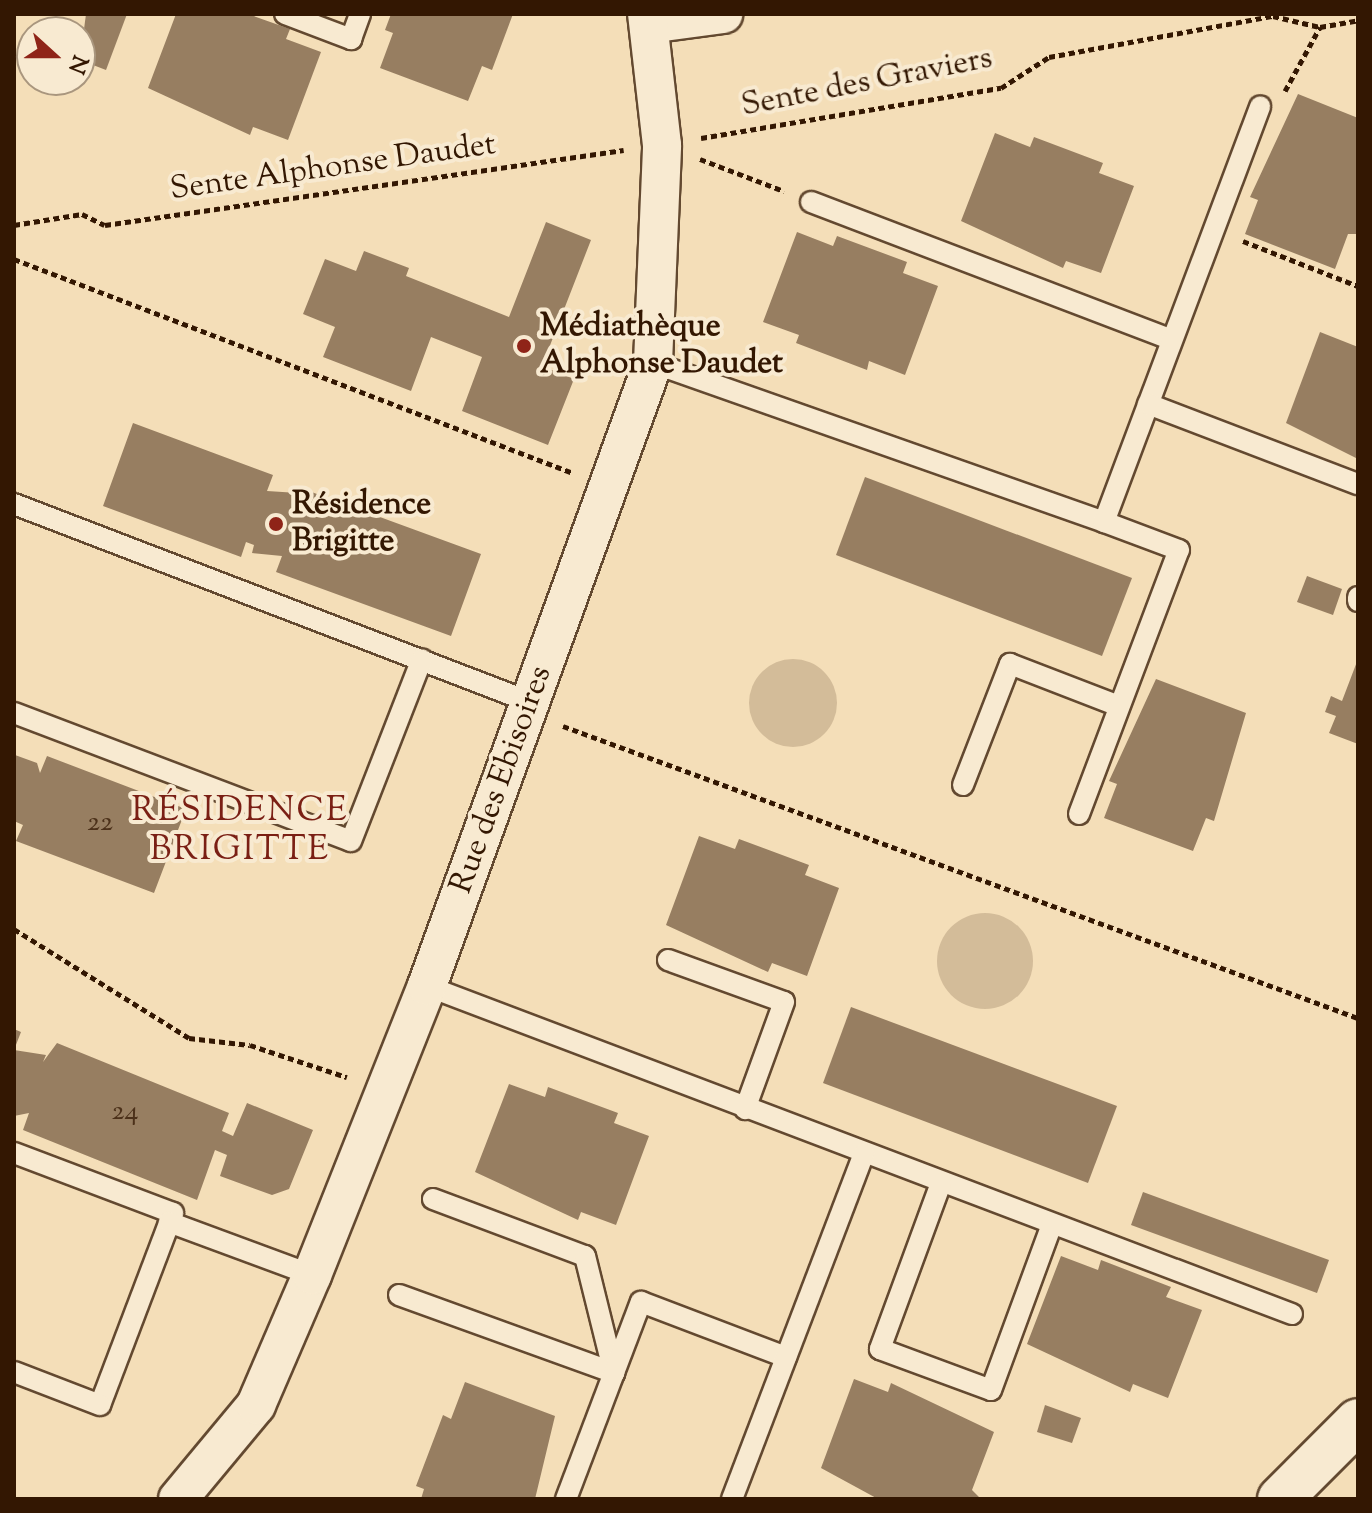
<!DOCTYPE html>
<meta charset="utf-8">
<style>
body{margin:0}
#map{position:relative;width:1372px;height:1513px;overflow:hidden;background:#f4deb8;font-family:"Sorts Mill Goudy",serif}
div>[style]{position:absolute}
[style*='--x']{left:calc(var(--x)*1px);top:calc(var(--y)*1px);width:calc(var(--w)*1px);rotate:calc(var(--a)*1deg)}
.green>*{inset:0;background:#d3bc99}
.round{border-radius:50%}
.building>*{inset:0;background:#977e61}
.path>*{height:5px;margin-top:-2.5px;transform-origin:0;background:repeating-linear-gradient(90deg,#331702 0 6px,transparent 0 10px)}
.roads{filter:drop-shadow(2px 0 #634930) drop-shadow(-2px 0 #634930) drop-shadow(0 2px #634930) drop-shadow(0 -2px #634930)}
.service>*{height:20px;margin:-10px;padding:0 10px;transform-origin:10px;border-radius:10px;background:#f8ead1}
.minor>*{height:38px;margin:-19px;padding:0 19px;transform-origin:19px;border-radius:19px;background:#f8ead1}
.secondary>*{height:44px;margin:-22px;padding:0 22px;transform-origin:22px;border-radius:22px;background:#f8ead1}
.dots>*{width:22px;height:22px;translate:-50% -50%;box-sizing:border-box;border:4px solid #f8ead1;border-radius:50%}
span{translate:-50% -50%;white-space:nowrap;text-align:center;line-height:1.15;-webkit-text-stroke:8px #f8ead1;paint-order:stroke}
.number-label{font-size:28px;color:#4c311a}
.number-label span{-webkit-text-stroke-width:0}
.street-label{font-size:32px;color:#331702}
.poi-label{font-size:32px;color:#331702;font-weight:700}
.left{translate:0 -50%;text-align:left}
.neighbourhood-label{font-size:34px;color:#7a1f14;letter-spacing:2px}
.frame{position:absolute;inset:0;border:16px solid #331702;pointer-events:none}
.north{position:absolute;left:16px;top:16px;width:80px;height:80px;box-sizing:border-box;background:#f8ead1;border:2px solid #a9967e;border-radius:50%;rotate:111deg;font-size:22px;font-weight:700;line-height:32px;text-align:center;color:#331702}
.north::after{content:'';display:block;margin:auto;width:28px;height:36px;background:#8f2418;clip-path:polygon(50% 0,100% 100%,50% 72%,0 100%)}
</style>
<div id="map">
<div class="green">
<i class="round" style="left:749px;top:659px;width:88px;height:88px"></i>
<i class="round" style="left:937px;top:913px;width:96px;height:96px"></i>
</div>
<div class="building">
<i style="clip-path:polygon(86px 14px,127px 14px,106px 70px,80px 60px)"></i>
<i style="clip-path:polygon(176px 14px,248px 14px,290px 29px,286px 39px,321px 52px,288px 140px,253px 127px,250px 135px,148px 88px)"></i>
<i style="clip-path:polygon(391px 14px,513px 14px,492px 70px,482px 66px,468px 101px,380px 68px,393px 33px,385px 30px)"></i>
<i style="clip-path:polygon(1298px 94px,1358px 118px,1358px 234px,1348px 234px,1335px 269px,1245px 234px,1258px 200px,1250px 197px)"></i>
<i style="clip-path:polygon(995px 133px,1030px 147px,1034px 137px,1103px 163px,1099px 173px,1134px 186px,1101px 273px,1066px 261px,1063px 268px,961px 221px)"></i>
<i style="clip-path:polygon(546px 222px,591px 240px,542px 366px,574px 379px,548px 445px,462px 411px,482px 357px,431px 337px,411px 391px,323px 357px,335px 327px,303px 314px,325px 259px,356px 271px,364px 251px,409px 268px,406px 276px,509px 317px)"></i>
<i style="clip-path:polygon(797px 232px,833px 246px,837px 236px,907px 262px,903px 273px,938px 286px,905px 375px,869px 361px,867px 370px,796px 343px,799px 335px,763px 322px)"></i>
<i style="clip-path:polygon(1320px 332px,1358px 347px,1358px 459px,1286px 423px)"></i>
<i style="clip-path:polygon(133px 423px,273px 475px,267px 491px,298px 493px,302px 503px,306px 490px,481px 554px,451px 636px,276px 572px,282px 556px,252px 553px,254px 545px,246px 542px,241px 557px,103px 506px)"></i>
<i style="clip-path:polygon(865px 477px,1132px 578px,1102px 656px,836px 555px)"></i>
<i style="clip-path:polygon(1307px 576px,1342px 589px,1333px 615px,1297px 602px)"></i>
<i style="clip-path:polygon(1358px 659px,1358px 744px,1329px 733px,1336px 716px,1325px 712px,1331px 696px,1342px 701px)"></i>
<i style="clip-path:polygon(1156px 679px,1246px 713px,1214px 821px,1206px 818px,1193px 851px,1104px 818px,1117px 784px,1109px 781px)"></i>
<i style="clip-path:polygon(15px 755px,37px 763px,40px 773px,47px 756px,186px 809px,154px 893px,16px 841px,23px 825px,14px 821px)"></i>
<i style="clip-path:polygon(699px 836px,735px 849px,739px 839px,809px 865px,805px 875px,839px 888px,807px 976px,772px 963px,768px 972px,666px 925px)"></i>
<i style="clip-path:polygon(851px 1007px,1117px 1106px,1088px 1183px,823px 1083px)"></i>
<i style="clip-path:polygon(14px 1029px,21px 1032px,14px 1050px,46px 1055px,43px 1062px,57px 1043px,229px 1113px,222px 1131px,233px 1136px,247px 1103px,313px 1130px,289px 1189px,272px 1195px,220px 1176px,227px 1155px,215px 1150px,197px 1200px,23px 1130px,29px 1113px,14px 1116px)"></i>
<i style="clip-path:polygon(509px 1084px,545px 1097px,548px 1087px,618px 1113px,614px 1123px,649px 1136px,616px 1225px,581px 1212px,578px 1220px,475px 1172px)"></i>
<i style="clip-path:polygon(1143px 1192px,1329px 1260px,1317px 1293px,1131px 1225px)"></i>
<i style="clip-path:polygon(1061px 1256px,1098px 1270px,1101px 1260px,1171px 1287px,1166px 1297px,1202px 1310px,1168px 1398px,1133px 1384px,1130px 1392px,1027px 1344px)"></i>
<i style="clip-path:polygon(854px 1379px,888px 1392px,891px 1383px,994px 1432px,972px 1490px,981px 1499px,878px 1499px,821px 1468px)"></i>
<i style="clip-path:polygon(465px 1382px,555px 1416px,535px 1499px,421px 1499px,424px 1489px,416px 1486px,443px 1415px,451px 1419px)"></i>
<i style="clip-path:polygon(1045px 1405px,1081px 1418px,1072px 1443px,1037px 1432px)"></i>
</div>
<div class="path">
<i style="--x:1285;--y:91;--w:73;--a:-61.3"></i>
<i style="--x:701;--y:138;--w:304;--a:-9.5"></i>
<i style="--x:1001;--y:88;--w:57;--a:-32.9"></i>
<i style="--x:1049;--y:57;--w:228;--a:-10.4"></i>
<i style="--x:1273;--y:16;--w:48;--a:13.2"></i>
<i style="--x:1320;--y:27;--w:39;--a:-10"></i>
<i style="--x:700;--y:159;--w:90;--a:20.9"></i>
<i style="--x:14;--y:225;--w:69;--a:-9.2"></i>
<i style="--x:82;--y:214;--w:25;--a:26"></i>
<i style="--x:105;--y:225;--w:524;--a:-8.22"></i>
<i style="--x:1243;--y:241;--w:123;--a:21.4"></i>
<i style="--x:14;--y:259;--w:599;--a:20.95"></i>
<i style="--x:563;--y:726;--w:847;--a:20.17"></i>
<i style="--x:14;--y:929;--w:206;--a:31.9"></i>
<i style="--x:189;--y:1038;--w:61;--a:6.5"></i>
<i style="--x:250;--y:1045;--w:102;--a:18.3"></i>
</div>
<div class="roads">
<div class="service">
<i style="--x:285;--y:14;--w:71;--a:20.7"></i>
<i style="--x:351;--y:39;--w:27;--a:-70"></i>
<i style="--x:811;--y:202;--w:386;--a:20.9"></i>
<i style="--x:653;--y:363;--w:478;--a:19.4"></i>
<i style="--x:1104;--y:522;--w:444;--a:-69.4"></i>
<i style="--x:1148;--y:404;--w:225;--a:20.9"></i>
<i style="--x:14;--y:504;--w:553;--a:20.99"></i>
<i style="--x:1358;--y:597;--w:4;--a:90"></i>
<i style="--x:14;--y:713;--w:360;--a:20.8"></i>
<i style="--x:351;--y:841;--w:195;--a:-68.7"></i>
<i style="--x:963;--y:785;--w:130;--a:-68.8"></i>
<i style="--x:1010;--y:664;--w:117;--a:21.1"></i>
<i style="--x:1079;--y:814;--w:282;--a:-69.3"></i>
<i style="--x:1179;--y:550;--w:80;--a:-159.5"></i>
<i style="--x:668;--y:960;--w:123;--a:19.9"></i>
<i style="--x:784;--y:1002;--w:114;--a:110"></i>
<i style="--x:427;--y:986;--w:925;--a:20.77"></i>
<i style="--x:14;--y:1153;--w:170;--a:20.7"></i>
<i style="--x:173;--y:1213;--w:205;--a:110.8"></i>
<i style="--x:100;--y:1405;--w:92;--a:-159"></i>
<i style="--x:941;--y:1183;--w:177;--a:110.2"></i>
<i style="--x:880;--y:1349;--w:118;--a:20.3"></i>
<i style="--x:991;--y:1390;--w:177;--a:-69.8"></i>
<i style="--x:433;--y:1199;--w:162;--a:20.6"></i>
<i style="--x:585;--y:1256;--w:121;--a:76.1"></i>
<i style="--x:169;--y:1222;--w:153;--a:20.3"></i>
<i style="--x:399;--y:1295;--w:229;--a:19.9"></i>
<i style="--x:566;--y:1499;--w:211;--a:-69.2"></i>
<i style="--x:641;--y:1302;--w:155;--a:20.8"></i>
<i style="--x:732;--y:1499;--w:370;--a:-69.1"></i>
</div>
<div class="minor">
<i style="--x:649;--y:24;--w:75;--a:-7.7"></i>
<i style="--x:178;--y:1499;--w:122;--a:-50.3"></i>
<i style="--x:256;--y:1405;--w:142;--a:-66.7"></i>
<i style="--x:312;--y:1275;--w:311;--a:-68.3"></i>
<i style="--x:427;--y:986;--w:663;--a:-70.06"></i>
<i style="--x:653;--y:363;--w:218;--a:-87.6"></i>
<i style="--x:662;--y:145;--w:132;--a:-96.5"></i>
</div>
<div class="secondary">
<i style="--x:1280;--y:1499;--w:110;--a:-45"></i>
</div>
</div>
<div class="dots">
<i style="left:524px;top:346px;background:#8f2418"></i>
<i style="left:276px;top:524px;background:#8f2418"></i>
</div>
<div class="number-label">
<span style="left:100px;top:823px">22</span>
<span style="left:125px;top:1112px">24</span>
</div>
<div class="street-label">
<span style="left:867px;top:83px;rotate:-11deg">Sente des Graviers</span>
<span style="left:333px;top:168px;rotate:-8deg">Sente Alphonse Daudet</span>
<span style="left:502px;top:780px;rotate:-70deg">Rue des Ebisoires</span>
</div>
<div class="poi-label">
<span class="left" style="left:540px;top:346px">Médiathèque<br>Alphonse Daudet</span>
<span class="left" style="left:292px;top:524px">Résidence<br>Brigitte</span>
</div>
<div class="neighbourhood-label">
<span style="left:240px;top:831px">RÉSIDENCE<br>BRIGITTE</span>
</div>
<div class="frame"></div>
<div class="north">N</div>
</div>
